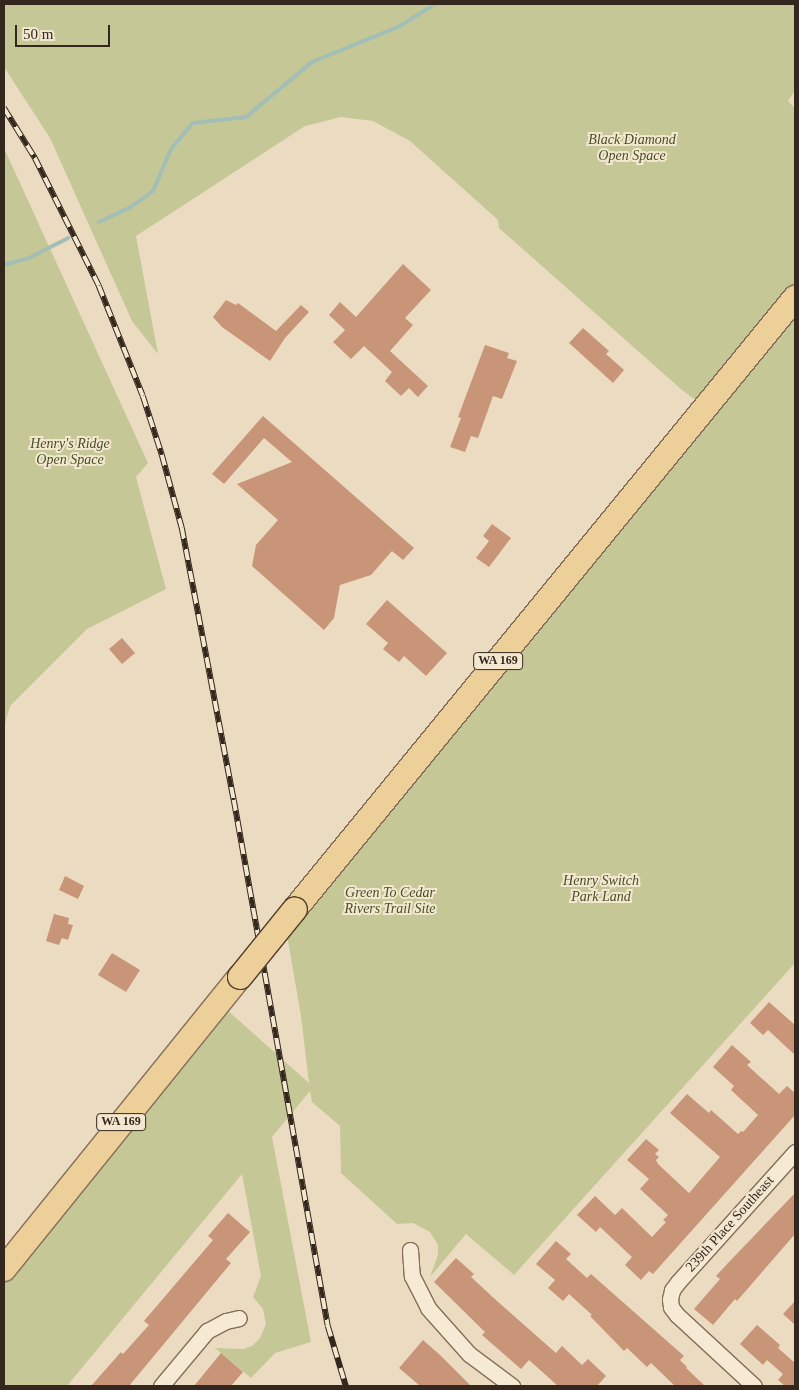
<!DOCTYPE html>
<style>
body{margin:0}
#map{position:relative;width:799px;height:1390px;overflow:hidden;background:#ebdcc1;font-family:Georgia,serif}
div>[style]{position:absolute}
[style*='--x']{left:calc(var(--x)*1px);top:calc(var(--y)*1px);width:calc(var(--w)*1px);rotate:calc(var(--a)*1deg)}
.green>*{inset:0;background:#c5c896}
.stream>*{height:4px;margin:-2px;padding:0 2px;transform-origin:2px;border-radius:2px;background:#a3beb5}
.building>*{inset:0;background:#c89579}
.roads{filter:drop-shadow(1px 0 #846e5a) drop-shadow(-1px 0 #846e5a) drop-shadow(0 1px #846e5a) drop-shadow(0 -1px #846e5a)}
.minor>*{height:15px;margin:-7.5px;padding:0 7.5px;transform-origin:7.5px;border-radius:7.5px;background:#f7ead4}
.primary>*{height:24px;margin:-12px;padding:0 12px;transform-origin:12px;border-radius:12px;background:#edcf9a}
.rail>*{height:5.5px;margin-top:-2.75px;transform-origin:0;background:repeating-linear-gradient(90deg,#f3e7d0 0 11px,#34271d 0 22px);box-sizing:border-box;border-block:1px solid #34271d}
.bridges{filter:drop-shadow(1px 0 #513d2e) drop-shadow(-1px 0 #513d2e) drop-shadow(0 1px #513d2e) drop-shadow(0 -1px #513d2e)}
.primary-bridge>*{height:24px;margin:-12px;padding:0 12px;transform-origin:12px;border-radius:12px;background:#edcf9a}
span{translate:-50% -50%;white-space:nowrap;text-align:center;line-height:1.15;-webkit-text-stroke:4px #f3e7d0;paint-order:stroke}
.shield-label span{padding:1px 4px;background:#f3e7d0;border:1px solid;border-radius:4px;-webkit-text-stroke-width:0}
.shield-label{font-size:12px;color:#34271d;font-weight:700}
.park-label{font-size:14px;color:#474f25;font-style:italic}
.street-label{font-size:14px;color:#34271d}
.frame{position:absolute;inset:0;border:5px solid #34271d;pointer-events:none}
.scale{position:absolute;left:15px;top:25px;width:95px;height:22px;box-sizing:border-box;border:2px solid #34271d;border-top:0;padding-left:6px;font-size:15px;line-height:18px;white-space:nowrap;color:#34271d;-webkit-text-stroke:4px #f3e7d0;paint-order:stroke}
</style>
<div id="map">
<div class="green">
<i style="clip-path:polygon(4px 4px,795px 4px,795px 91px,788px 101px,795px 108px,795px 963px,514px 1275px,466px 1234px,430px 1277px,438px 1255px,438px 1245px,430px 1232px,413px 1223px,397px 1224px,341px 1173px,340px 1126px,312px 1102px,310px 1091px,272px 1137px,311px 1342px,275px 1353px,251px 1378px,215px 1348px,244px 1349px,252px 1346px,260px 1338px,266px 1324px,263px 1309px,253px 1297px,261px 1276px,242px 1174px,67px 1386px,4px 1386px,4px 1280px,226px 1009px,309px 1083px,301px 1016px,287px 935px,713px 413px,682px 390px,499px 228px,498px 220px,410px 141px,373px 121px,341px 117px,305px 126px,136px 236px,158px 354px,132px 321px,50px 138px,4px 67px)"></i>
<i style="clip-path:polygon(4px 148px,148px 463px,136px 477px,166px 589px,87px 629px,10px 706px,4px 727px)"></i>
</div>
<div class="stream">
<i style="--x:99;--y:222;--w:35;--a:-25"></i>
<i style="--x:131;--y:207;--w:27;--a:-36"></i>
<i style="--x:153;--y:191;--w:46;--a:-66.8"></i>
<i style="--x:171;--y:149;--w:34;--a:-50"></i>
<i style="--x:193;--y:123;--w:53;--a:-6.5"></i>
<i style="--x:246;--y:117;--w:86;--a:-39.8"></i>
<i style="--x:312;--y:62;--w:95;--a:-22.2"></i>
<i style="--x:400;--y:26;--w:41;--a:-32.2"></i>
<i style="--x:4;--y:265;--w:26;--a:-16"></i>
<i style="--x:29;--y:258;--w:44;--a:-27.1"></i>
</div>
<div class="building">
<i style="clip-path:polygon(403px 264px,431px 290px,405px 318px,413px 325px,390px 351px,428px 386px,418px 397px,409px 388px,401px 396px,385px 381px,392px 372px,364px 346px,351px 359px,333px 342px,345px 330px,329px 315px,340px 302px,356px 317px)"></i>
<i style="clip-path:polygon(226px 300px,236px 305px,238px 303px,276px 331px,301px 305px,309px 312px,285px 338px,270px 361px,222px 327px,213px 317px)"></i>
<i style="clip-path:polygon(583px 328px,609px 351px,606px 354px,624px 370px,613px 383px,569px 343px)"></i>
<i style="clip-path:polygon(485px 345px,509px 353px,507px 358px,517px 361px,502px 399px,493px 396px,478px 438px,471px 436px,465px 452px,450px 447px,461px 418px,458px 417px)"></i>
<i style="clip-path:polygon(263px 416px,414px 548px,403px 560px,392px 551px,371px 575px,340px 585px,334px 618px,324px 630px,252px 566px,256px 545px,278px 520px,237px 484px,292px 462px,264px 438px,224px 484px,212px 474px)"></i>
<i style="clip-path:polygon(492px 524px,511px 538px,489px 567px,476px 558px,489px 541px,483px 536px)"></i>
<i style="clip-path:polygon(387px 600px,447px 653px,426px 676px,404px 656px,399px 662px,383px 649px,388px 643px,366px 624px)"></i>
<i style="clip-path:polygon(122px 638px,135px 653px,122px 664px,109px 649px)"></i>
<i style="clip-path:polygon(65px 876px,84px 886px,78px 899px,59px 890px)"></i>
<i style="clip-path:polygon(54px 914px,69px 918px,68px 924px,73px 925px,68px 940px,62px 938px,59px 945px,46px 941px)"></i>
<i style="clip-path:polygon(112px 953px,140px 970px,126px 992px,98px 975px)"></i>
<i style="clip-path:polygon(769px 1002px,795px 1025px,795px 1055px,768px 1030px,763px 1035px,750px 1023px)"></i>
<i style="clip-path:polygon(732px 1045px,751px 1062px,747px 1065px,779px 1094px,787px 1086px,795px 1093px,795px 1115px,653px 1274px,649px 1271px,641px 1280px,625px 1265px,632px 1257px,600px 1227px,596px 1232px,577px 1215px,595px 1196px,615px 1215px,622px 1208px,652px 1237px,666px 1222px,663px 1220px,668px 1215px,640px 1189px,649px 1179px,627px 1160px,646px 1139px,659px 1150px,655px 1154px,659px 1157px,656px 1160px,658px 1164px,689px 1193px,720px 1157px,670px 1113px,687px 1094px,709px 1113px,711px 1110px,738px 1134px,741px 1131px,743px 1132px,758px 1115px,731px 1090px,734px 1086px,713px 1067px)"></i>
<i style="clip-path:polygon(795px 1193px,795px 1234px,737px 1301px,735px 1299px,713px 1325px,694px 1309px,720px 1279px,716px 1276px,728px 1263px)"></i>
<i style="clip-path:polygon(228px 1213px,250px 1232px,226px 1259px,231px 1263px,129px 1386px,91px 1386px,121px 1352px,123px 1354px,149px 1325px,144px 1321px,213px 1240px,208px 1236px)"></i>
<i style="clip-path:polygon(556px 1241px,571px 1254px,566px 1259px,587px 1278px,591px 1274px,684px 1356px,680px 1360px,687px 1367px,686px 1368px,705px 1386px,675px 1386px,651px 1363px,647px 1367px,627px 1348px,624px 1351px,590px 1316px,592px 1315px,569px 1294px,563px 1301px,548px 1288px,555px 1280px,536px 1264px)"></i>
<i style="clip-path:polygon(456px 1258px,474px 1274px,471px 1277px,497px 1301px,556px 1353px,562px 1346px,582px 1365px,588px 1359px,606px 1376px,597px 1386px,558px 1386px,529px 1360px,521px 1369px,482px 1335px,485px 1332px,434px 1282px)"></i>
<i style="clip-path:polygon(795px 1301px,795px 1325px,783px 1314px)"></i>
<i style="clip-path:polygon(757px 1325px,780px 1345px,778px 1348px,795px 1363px,795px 1386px,785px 1386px,778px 1380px,783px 1374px,767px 1360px,763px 1365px,740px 1344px)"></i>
<i style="clip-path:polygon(423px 1340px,440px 1355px,471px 1386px,420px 1386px,399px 1368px)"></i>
<i style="clip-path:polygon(221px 1353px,243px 1372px,231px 1386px,194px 1386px)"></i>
</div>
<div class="roads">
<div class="minor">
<i style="--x:410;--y:1250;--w:26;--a:86"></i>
<i style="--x:412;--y:1276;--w:36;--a:63"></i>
<i style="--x:428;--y:1308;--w:62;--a:48.3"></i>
<i style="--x:469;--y:1354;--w:54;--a:36.7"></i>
<i style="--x:161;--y:1386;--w:72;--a:-50.1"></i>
<i style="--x:207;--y:1331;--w:21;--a:-28"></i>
<i style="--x:226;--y:1321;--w:13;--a:-13"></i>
<i style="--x:754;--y:1386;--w:105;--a:-137.3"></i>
<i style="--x:677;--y:1315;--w:10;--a:-127"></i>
<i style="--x:671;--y:1307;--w:8;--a:-97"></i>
<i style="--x:670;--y:1299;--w:9;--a:-77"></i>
<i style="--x:672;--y:1290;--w:10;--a:-53"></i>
<i style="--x:678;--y:1282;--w:175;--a:-48"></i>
</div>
<div class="primary">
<i style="--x:295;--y:909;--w:790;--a:-50.71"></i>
<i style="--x:4;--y:1269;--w:375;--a:-51.1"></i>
</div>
</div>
<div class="rail">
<i style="--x:4;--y:108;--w:59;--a:58.2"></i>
<i style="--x:35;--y:158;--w:143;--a:63.4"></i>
<i style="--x:99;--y:286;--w:118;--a:68.2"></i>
<i style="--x:143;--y:396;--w:62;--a:72.1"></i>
<i style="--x:162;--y:455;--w:76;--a:74.7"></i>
<i style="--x:182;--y:528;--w:277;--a:79.2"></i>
<i style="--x:234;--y:800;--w:534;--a:79.87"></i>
<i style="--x:328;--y:1326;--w:63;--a:73.3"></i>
</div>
<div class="bridges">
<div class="primary-bridge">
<i style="--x:240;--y:977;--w:87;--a:-51"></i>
</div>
</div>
<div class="shield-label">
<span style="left:498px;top:661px">WA 169</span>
<span style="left:121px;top:1122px">WA 169</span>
</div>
<div class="park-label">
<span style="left:632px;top:148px">Black Diamond<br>Open Space</span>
<span style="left:70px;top:452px">Henry's Ridge<br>Open Space</span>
<span style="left:601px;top:889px">Henry Switch<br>Park Land</span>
<span style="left:390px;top:901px">Green To Cedar<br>Rivers Trail Site</span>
</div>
<div class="street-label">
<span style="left:730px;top:1224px;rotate:-48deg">239th Place Southeast</span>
</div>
<div class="frame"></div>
<div class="scale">50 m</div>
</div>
